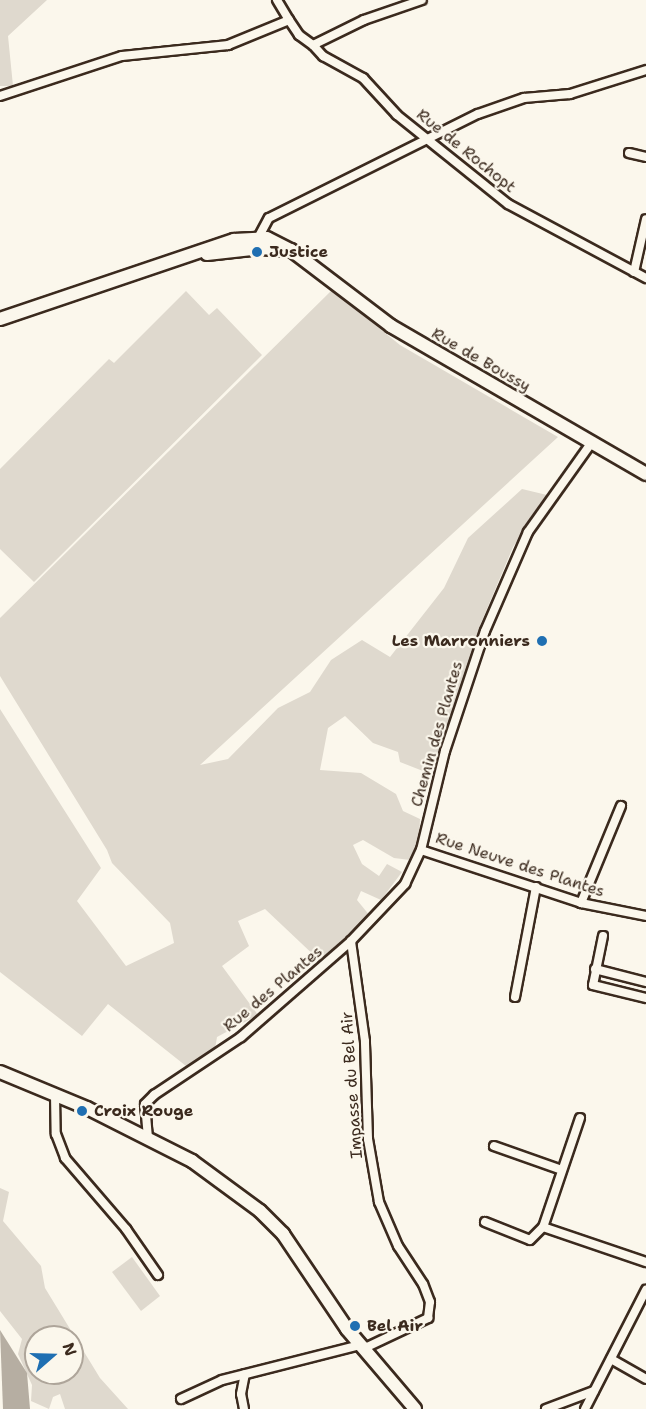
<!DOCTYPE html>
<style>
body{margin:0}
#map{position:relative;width:646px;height:1409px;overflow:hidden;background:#fbf7ec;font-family:"Shantell Sans",sans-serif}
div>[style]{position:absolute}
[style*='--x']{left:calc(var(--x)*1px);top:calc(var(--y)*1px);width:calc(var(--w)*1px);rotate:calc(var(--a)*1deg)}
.green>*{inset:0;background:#dfd9ce}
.water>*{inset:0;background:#b6aea2}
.roads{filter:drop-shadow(2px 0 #3b2a1e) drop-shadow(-2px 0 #3b2a1e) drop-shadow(0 2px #3b2a1e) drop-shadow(0 -2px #3b2a1e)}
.street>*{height:8px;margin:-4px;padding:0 4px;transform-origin:4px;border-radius:4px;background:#fbf7ec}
.secondary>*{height:12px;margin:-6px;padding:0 6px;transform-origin:6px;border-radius:6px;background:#fbf7ec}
.dots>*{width:16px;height:16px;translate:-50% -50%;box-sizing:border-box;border:3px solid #fbf7ec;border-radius:50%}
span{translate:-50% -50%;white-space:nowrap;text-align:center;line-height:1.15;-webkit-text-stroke:4.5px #fbf7ec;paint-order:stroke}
.street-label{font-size:16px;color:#3b2a1e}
.poi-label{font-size:16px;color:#3b2a1e;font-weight:700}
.left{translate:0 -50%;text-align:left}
.right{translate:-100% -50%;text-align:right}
.north{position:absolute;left:24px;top:1325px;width:60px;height:60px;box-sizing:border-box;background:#fbf7ec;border:2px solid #aea59a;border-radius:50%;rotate:70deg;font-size:16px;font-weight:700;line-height:24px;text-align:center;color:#3b2a1e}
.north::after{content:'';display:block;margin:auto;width:21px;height:27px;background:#1f6fb2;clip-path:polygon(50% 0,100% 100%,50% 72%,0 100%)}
</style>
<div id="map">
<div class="green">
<i style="clip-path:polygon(0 0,47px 0,8px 36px,13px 86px,0 86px)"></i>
<i style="clip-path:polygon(332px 290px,400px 345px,558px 437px,200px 765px,228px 759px,278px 708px,310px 692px,331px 660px,362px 640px,390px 657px,444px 588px,468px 538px,522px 489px,547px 495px,513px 547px,481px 623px,448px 731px,428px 773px,400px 762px,398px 752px,373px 743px,345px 716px,328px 728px,320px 770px,361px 773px,396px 794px,403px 811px,420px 819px,419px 841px,410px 860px,394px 858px,363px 840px,353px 845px,362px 864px,379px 876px,387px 864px,402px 872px,381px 900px,361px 891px,357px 900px,370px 916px,319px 960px,265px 909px,238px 921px,249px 946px,222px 966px,258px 1015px,217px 1037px,215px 1049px,186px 1066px,108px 1004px,82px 1036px,0 972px,0 709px,101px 868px,77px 901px,126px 966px,174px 943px,170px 923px,112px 863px,107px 850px,0 676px,0 618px)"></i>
<i style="clip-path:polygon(186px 291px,209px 315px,217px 308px,262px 355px,34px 582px,0 549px,0 469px,109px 359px,114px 363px)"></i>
<i style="clip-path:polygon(evenodd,0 1188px,9px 1192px,3px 1221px,41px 1266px,45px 1288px,100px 1378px,128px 1409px,65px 1409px,60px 1394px,53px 1397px,49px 1409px,31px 1401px,32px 1385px,18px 1354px,22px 1339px,0 1311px,0 1188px,36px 1337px,72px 1337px,72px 1373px,36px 1373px,36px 1337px)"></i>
<i style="clip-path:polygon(132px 1257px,160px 1296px,141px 1311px,112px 1272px)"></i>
</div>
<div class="water">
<i style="clip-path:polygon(0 1330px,27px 1373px,30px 1409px,3px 1409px)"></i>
</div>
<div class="roads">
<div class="street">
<i style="--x:277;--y:0;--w:23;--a:59"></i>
<i style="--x:313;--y:45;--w:15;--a:48"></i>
<i style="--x:323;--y:56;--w:46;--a:28.8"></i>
<i style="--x:363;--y:78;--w:50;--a:47.4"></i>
<i style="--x:397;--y:115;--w:142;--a:38.7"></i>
<i style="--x:508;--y:204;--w:157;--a:28.2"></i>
<i style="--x:0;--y:96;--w:128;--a:-18.2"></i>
<i style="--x:122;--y:56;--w:107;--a:-5.9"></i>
<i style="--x:228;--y:45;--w:66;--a:-22.3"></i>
<i style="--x:289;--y:20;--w:18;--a:56"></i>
<i style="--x:299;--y:35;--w:17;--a:36"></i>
<i style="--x:313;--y:45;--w:57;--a:-26.1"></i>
<i style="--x:364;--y:20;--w:61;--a:-19"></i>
<i style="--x:629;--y:153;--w:17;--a:13"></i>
<i style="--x:256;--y:242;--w:27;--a:-62"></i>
<i style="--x:269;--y:218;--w:233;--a:-26.5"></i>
<i style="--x:478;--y:114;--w:49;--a:-19.2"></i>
<i style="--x:524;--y:98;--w:46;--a:-5"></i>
<i style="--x:570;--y:94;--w:80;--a:-17.5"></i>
<i style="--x:634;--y:272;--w:54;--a:-77.2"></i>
<i style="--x:421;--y:850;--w:169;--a:18.3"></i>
<i style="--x:581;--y:903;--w:66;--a:11.3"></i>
<i style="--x:581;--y:903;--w:105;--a:-67.6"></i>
<i style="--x:603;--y:936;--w:50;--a:101.5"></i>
<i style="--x:593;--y:985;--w:55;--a:13.8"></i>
<i style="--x:595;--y:969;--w:53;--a:14.3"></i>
<i style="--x:515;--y:997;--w:112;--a:-79.2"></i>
<i style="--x:55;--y:1095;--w:39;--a:89"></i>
<i style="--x:56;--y:1134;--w:26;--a:69"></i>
<i style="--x:65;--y:1158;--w:94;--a:49.3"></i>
<i style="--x:126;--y:1229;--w:56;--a:55.2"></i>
<i style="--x:580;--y:1118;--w:115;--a:108.7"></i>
<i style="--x:543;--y:1227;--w:109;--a:18.8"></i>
<i style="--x:148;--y:1138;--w:34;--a:-95"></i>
<i style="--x:145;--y:1104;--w:13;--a:-45"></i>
<i style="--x:154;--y:1095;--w:105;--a:-33.7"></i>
<i style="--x:241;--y:1037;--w:146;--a:-41.1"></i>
<i style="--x:351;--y:941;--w:79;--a:-46.5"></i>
<i style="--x:405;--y:884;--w:38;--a:-65"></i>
<i style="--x:421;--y:850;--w:102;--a:-76.4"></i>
<i style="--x:445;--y:751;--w:126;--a:-71.6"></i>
<i style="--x:485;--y:631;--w:108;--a:-66.5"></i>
<i style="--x:528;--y:532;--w:110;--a:-54.6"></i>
<i style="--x:494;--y:1146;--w:72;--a:19.4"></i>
<i style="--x:485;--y:1222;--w:48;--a:21.8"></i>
<i style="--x:530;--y:1240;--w:18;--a:-45"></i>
<i style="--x:611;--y:1359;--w:40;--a:29.7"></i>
<i style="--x:181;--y:1399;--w:45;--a:-24.9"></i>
<i style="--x:222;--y:1380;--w:142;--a:-14.2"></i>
<i style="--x:360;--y:1345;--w:7;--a:16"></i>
<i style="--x:367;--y:1347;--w:68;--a:-25.4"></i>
<i style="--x:428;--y:1318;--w:16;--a:-83"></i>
<i style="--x:430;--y:1302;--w:19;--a:-111"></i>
<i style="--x:423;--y:1284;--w:45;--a:-123.3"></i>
<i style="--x:398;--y:1246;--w:48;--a:-113.4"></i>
<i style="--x:379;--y:1202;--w:64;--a:-99.9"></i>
<i style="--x:368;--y:1139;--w:98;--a:-91.8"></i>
<i style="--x:365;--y:1041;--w:101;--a:-98"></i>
<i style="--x:244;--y:1409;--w:15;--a:-101"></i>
<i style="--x:241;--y:1394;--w:20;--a:-79"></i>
<i style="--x:546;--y:1409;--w:51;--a:-20.6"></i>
<i style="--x:585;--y:1409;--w:134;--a:-62.9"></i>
</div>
<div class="secondary">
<i style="--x:207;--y:254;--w:54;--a:-6.3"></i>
<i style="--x:261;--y:248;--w:21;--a:5"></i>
<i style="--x:0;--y:319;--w:247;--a:-18.7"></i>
<i style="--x:234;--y:240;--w:33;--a:-3"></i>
<i style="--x:267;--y:238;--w:27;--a:27"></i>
<i style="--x:291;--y:250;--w:126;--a:37.2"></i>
<i style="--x:391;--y:326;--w:295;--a:30.1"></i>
<i style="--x:0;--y:1072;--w:94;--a:22.5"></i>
<i style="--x:87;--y:1108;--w:118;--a:26.8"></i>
<i style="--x:192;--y:1161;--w:84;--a:36.3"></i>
<i style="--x:260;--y:1211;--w:33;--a:45"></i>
<i style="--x:283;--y:1234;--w:115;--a:56"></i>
<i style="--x:347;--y:1329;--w:105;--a:49.6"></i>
</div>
</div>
<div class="dots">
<i style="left:257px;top:252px;background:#1f6fb2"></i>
<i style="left:542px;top:641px;background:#1f6fb2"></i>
<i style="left:82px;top:1111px;background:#1f6fb2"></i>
<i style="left:355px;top:1326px;background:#1f6fb2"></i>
</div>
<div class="street-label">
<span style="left:466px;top:151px;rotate:39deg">Rue de Rochopt</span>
<span style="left:481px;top:360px;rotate:30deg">Rue de Boussy</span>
<span style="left:437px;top:734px;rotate:-74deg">Chemin des Plantes</span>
<span style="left:520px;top:865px;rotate:18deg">Rue Neuve des Plantes</span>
<span style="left:273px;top:989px;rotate:-40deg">Rue des Plantes</span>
<span style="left:352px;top:1085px;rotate:-94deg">Impasse du Bel Air</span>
</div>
<div class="poi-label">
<span class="left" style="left:269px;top:252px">Justice</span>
<span class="right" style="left:530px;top:641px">Les Marronniers</span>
<span class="left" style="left:94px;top:1111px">Croix Rouge</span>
<span class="left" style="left:367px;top:1326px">Bel Air</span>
</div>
<div class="north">N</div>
</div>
